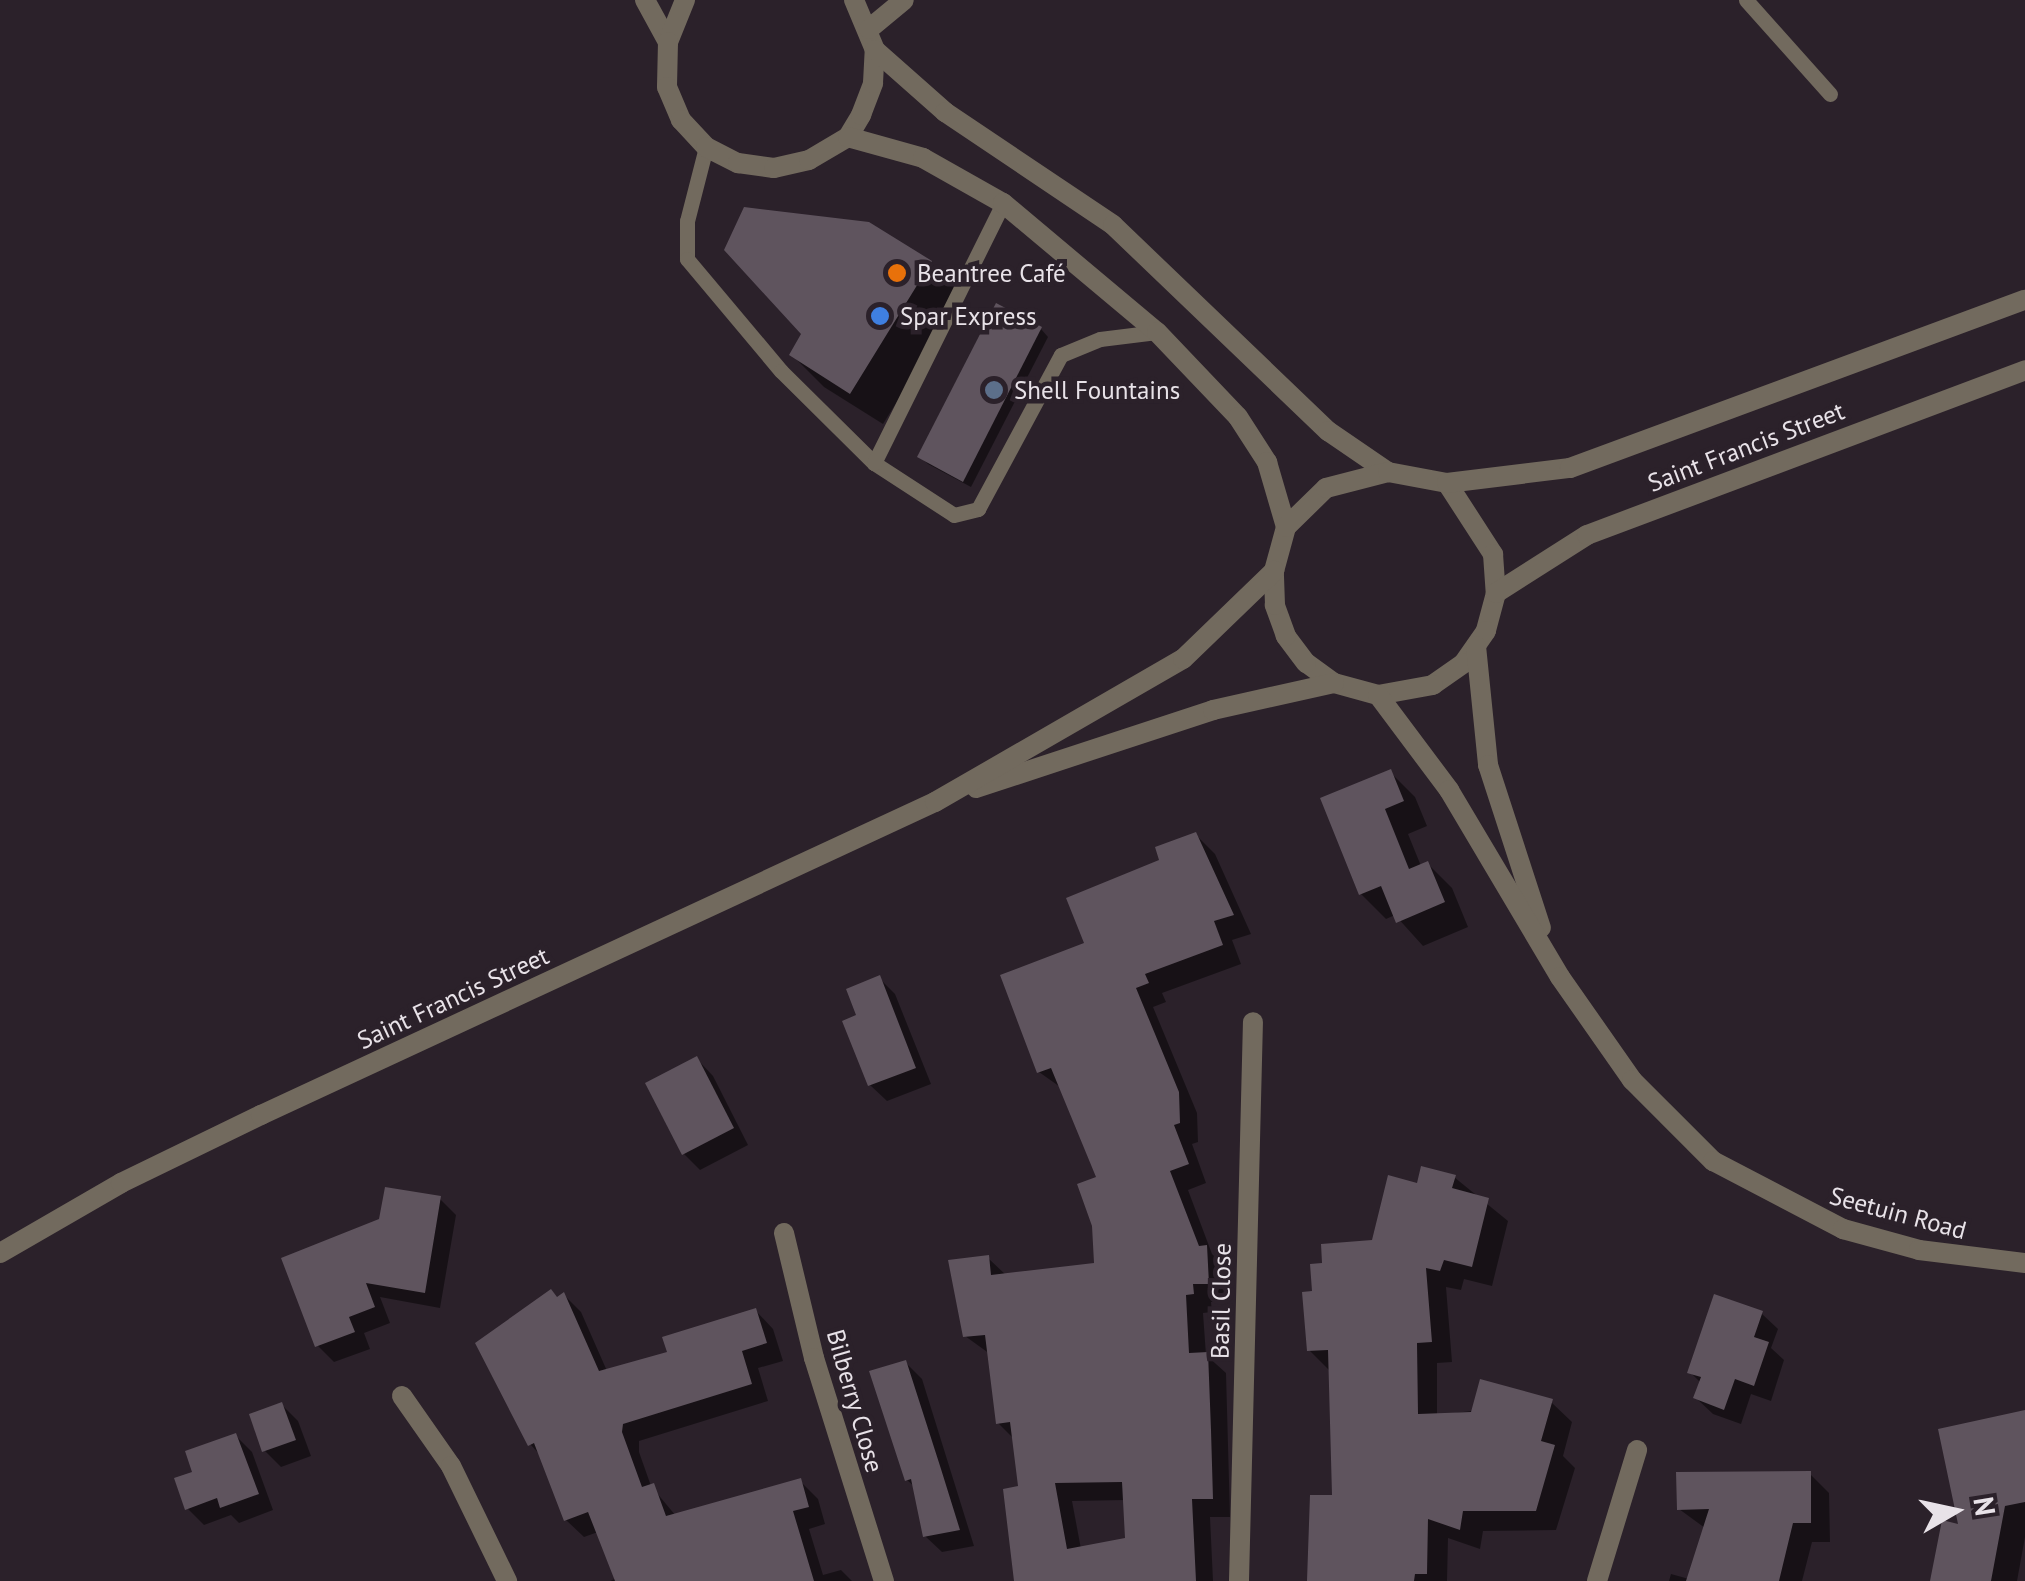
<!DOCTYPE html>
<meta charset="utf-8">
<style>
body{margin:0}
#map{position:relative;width:2025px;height:1581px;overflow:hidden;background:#2b212a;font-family:"PT Sans",sans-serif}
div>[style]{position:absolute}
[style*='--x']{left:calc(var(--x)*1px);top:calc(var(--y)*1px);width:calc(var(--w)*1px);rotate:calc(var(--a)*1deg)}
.shadow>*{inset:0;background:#0007}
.building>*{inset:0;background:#5f545e}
.service>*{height:15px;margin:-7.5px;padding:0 7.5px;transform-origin:7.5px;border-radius:7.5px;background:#726a5e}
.minor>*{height:20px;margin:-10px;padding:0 10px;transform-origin:10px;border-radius:10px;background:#726a5e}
.tertiary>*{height:20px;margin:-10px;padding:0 10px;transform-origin:10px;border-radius:10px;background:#726a5e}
.dots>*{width:28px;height:28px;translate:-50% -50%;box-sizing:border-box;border:5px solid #2b212a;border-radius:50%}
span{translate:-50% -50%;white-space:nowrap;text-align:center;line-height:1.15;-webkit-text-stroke:9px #2b212a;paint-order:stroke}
.poi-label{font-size:25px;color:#e8e2e8}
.left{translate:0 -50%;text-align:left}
.street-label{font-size:25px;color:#e8e2e8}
.north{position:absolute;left:1905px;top:1461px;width:100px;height:100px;-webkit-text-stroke:8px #2b212a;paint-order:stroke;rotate:81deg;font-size:28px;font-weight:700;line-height:40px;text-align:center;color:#e8e2e8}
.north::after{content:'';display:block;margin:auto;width:35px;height:45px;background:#e8e2e8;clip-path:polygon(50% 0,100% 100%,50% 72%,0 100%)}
</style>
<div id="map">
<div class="shadow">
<i style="clip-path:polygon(868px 224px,931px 263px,963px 296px,883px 424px,824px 387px,792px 355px)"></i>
<i style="clip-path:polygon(1041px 329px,1048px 337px,971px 487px,928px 464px,920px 457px)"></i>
<i style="clip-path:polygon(1390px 772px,1415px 797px,1427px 826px,1408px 834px,1421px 866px,1428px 864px,1452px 888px,1468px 927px,1423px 946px,1395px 915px,1386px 919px,1361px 894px)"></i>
<i style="clip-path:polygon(evenodd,1196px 835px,1215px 854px,1251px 934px,1232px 940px,1241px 964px,1162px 993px,1166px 1002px,1153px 1007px,1197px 1113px,1198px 1142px,1192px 1144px,1206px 1183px,1188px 1190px,1212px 1254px,1225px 1267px,1227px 1302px,1211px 1302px,1212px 1312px,1203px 1313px,1206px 1355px,1226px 1373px,1230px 1517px,1210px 1517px,1213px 1581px,1017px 1581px,1020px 1488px,1014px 1439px,998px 1423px,990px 1354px,965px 1336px,988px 1258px,1007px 1276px,1097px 1265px,1099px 1178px,1063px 1089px,1039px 1072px,1087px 944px,1163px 861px,1196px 835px,1126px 1500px,1128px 1541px,1081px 1549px,1072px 1501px,1126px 1500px)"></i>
<i style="clip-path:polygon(879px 978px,895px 994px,931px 1084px,887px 1101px,870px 1085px,859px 1016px)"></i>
<i style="clip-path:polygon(697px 1059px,713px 1076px,748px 1145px,700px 1170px,684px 1154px)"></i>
<i style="clip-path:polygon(1454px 1177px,1508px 1221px,1492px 1286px,1464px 1279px,1461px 1290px,1446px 1287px,1452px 1362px,1437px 1363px,1437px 1415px,1551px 1402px,1572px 1422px,1563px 1456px,1575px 1468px,1556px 1530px,1483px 1531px,1480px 1549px,1448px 1538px,1447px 1581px,1310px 1581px,1334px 1498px,1331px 1372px,1309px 1350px,1325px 1266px,1374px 1243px,1419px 1186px)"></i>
<i style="clip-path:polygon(440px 1199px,456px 1215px,440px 1308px,380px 1297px,390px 1323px,364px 1333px,370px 1349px,334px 1362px,318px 1346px,284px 1259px)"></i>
<i style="clip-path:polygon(564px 1295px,581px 1312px,607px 1371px,670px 1354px,756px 1311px,773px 1329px,783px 1361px,758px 1368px,768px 1401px,639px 1441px,639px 1452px,651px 1486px,676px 1516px,800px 1481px,818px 1499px,825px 1524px,809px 1529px,823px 1575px,841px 1570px,852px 1581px,610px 1581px,617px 1578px,598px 1532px,584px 1537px,566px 1520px,542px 1457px,530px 1444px)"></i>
<i style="clip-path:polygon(1761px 1313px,1778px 1329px,1771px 1348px,1784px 1360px,1771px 1401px,1751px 1394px,1741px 1424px,1713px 1414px,1696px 1398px,1701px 1383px,1690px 1372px)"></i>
<i style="clip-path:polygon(905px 1362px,922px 1379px,974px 1546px,942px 1552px,925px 1536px,916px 1488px,907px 1480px)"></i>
<i style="clip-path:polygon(282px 1405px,298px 1421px,311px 1456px,281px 1467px,265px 1451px)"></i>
<i style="clip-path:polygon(2025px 1413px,2025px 1537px,2017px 1581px,1931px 1581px)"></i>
<i style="clip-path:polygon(236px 1436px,252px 1452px,273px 1510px,239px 1523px,231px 1515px,204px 1525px,187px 1508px,195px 1473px)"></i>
<i style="clip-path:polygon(1810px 1474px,1829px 1493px,1830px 1542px,1812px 1542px,1802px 1581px,1669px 1581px,1671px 1574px,1689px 1579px,1705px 1528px,1679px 1509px)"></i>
</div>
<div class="building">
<i style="clip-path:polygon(744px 207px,869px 222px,932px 261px,850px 394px,789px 355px,801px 334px,724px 250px)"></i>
<i style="clip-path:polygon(996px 303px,1042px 327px,963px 482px,917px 457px)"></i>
<i style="clip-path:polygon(1391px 769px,1404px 801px,1385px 809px,1409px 869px,1428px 861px,1445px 902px,1396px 923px,1381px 886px,1359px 895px,1320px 798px)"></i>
<i style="clip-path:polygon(evenodd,1196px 832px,1234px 915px,1214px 921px,1223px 945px,1145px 974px,1149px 983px,1136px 988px,1179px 1092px,1180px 1123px,1174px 1125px,1189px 1164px,1170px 1171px,1199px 1246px,1207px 1245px,1209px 1284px,1193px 1284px,1194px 1294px,1186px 1295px,1189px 1353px,1208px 1352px,1211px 1430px,1213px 1499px,1192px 1499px,1196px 1581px,1014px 1581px,1003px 1489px,1018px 1486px,1010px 1422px,996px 1424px,985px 1335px,963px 1337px,948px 1260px,989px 1255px,991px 1275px,1094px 1263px,1092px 1226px,1077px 1184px,1096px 1177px,1051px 1068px,1037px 1073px,1000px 975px,1084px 943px,1066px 898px,1159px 860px,1155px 847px,1196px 832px,1122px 1482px,1125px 1538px,1067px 1549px,1055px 1483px,1122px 1482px)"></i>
<i style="clip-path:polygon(880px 975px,916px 1068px,868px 1086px,842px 1021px,856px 1015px,846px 989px)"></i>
<i style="clip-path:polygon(697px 1056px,734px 1128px,682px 1155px,645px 1083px)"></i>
<i style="clip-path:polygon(1421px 1166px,1456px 1175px,1452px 1188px,1489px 1198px,1472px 1267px,1444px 1260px,1440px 1271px,1426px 1268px,1432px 1342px,1417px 1343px,1418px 1414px,1471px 1412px,1480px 1379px,1553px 1399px,1541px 1441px,1555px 1445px,1536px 1511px,1463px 1511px,1460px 1530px,1428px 1519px,1427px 1574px,1415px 1574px,1414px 1581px,1307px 1581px,1310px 1495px,1332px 1495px,1328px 1350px,1307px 1351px,1302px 1292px,1312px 1291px,1310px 1264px,1322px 1263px,1321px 1244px,1372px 1240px,1388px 1175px,1417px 1183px)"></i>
<i style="clip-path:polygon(385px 1187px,441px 1196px,425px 1293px,366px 1283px,375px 1307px,349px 1317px,355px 1332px,315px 1347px,281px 1258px,379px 1219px)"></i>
<i style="clip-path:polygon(551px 1289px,557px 1297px,564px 1292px,599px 1371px,667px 1352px,662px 1337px,756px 1308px,767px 1343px,742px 1351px,752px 1384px,623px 1424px,622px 1432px,642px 1487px,654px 1483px,666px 1516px,801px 1478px,809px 1507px,793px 1511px,814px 1581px,615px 1581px,588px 1512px,564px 1521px,534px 1443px,528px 1446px,475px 1343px)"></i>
<i style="clip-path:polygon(1714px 1294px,1763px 1311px,1754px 1337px,1769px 1342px,1754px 1386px,1735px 1379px,1724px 1410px,1693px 1398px,1701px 1377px,1687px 1373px)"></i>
<i style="clip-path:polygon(906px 1360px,941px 1469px,960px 1530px,923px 1537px,911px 1479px,905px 1481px,869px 1371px)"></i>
<i style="clip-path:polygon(282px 1402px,296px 1440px,262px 1452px,249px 1414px)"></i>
<i style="clip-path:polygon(2025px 1410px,2025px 1502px,2005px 1506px,1991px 1581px,1930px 1581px,1942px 1520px,1958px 1524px,1938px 1429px)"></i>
<i style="clip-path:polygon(236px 1433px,259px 1494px,220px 1508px,217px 1498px,185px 1510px,174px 1478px,192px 1472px,185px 1451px)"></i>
<i style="clip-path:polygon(1811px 1471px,1811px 1523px,1793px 1523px,1779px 1581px,1686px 1581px,1709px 1509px,1677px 1510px,1676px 1472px)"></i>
</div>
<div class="service">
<i style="--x:1746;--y:0;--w:126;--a:48.2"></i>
<i style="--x:706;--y:147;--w:76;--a:104.4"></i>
<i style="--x:687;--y:221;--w:38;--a:90"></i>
<i style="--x:687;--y:259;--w:146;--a:50"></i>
<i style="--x:781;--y:371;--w:131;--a:44.7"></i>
<i style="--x:874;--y:463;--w:95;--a:33"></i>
<i style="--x:954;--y:515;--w:25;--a:-14"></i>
<i style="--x:978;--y:509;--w:175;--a:-61.7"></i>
<i style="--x:1061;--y:355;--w:42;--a:-22.3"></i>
<i style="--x:1100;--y:339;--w:57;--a:-7"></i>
<i style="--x:874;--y:463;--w:290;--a:-63.6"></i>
</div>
<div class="minor">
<i style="--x:645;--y:0;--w:48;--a:61.3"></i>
<i style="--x:685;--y:0;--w:45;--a:112"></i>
<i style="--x:668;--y:42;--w:45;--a:91.3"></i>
<i style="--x:667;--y:87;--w:36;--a:67"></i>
<i style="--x:681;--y:120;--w:37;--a:47"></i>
<i style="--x:706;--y:147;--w:36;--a:27"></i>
<i style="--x:738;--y:163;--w:36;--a:8"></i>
<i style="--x:774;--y:168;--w:36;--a:-13"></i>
<i style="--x:809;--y:160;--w:45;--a:-30.5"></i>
<i style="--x:848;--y:137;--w:26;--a:-59"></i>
<i style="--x:861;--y:115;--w:34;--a:-69"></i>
<i style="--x:873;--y:83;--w:33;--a:-87"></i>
<i style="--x:875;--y:50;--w:54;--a:-112.8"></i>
<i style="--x:869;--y:29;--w:45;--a:-39.6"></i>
<i style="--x:875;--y:50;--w:94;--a:41.5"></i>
<i style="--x:945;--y:112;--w:202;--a:33.9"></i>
<i style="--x:1113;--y:225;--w:298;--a:43.8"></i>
<i style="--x:1328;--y:431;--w:73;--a:34.3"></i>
<i style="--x:848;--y:137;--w:78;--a:15.6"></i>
<i style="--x:923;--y:158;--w:92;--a:29.4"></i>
<i style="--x:1003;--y:203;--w:201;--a:40"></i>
<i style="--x:1157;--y:332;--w:117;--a:46.4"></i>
<i style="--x:1238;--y:417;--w:54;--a:57.2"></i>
<i style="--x:1267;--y:462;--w:68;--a:73.7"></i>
<i style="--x:784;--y:1233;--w:129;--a:76.5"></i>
<i style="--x:814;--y:1358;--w:234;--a:72.6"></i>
<i style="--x:402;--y:1396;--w:85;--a:55"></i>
<i style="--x:451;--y:1466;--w:128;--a:64"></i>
<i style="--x:1239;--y:1581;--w:559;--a:-88.57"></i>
<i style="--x:1597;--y:1581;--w:137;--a:-73"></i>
</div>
<div class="tertiary">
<i style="--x:1447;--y:483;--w:85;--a:57.1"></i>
<i style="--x:1493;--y:554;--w:39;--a:86"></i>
<i style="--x:1496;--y:593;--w:39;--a:105"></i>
<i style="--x:1486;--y:631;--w:39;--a:125"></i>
<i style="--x:1464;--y:663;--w:38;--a:145"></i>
<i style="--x:1433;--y:685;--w:56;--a:169.7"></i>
<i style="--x:1378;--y:695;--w:46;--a:-164.7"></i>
<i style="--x:1334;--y:683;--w:34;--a:-144"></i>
<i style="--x:1306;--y:663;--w:34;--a:-127"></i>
<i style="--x:1286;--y:636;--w:33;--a:-110"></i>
<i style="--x:1275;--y:605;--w:34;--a:-92"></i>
<i style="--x:1274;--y:571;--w:46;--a:-74.7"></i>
<i style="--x:1286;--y:527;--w:56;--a:-44.3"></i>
<i style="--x:1326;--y:488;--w:64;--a:-14.5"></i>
<i style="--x:1388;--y:472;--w:60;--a:10.6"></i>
<i style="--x:1447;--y:483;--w:124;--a:-7"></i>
<i style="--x:1570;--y:468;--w:485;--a:-20.3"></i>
<i style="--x:1496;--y:593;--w:108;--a:-32.5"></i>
<i style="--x:1587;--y:535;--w:468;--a:-20.6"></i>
<i style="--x:1476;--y:646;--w:120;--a:84.2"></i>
<i style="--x:1488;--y:765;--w:171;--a:72"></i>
<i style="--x:1378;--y:695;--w:119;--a:53.2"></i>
<i style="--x:1449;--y:790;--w:217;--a:59.3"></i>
<i style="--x:1560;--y:977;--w:126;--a:55"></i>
<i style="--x:1632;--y:1080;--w:115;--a:45"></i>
<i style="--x:1713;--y:1161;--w:147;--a:27.6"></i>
<i style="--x:1843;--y:1229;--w:79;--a:15.4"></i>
<i style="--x:1919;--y:1250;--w:107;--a:7"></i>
<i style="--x:976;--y:788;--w:250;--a:-18.2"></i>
<i style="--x:1213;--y:710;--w:124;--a:-12.6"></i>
<i style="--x:0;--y:1253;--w:140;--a:-30"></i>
<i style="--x:121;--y:1183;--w:156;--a:-25.9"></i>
<i style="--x:261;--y:1115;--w:743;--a:-24.91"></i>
<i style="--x:935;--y:802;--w:286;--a:-30"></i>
<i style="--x:1183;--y:659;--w:127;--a:-44"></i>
</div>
<div class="dots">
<i style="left:897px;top:273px;background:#e8710a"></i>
<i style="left:880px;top:316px;background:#3f7fe0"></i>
<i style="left:994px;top:390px;background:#5c6f8a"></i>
</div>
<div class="poi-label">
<span class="left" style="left:917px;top:273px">Beantree Café</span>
<span class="left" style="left:900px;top:316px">Spar Express</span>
<span class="left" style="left:1014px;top:390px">Shell Fountains</span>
</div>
<div class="street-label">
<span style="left:1746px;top:447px;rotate:-21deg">Saint Francis Street</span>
<span style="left:453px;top:998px;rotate:-25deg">Saint Francis Street</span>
<span style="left:1898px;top:1213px;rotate:15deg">Seetuin Road</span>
<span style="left:1221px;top:1301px;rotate:-89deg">Basil Close</span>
<span style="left:855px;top:1401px;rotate:74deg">Bilberry Close</span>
</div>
<div class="north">N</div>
</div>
